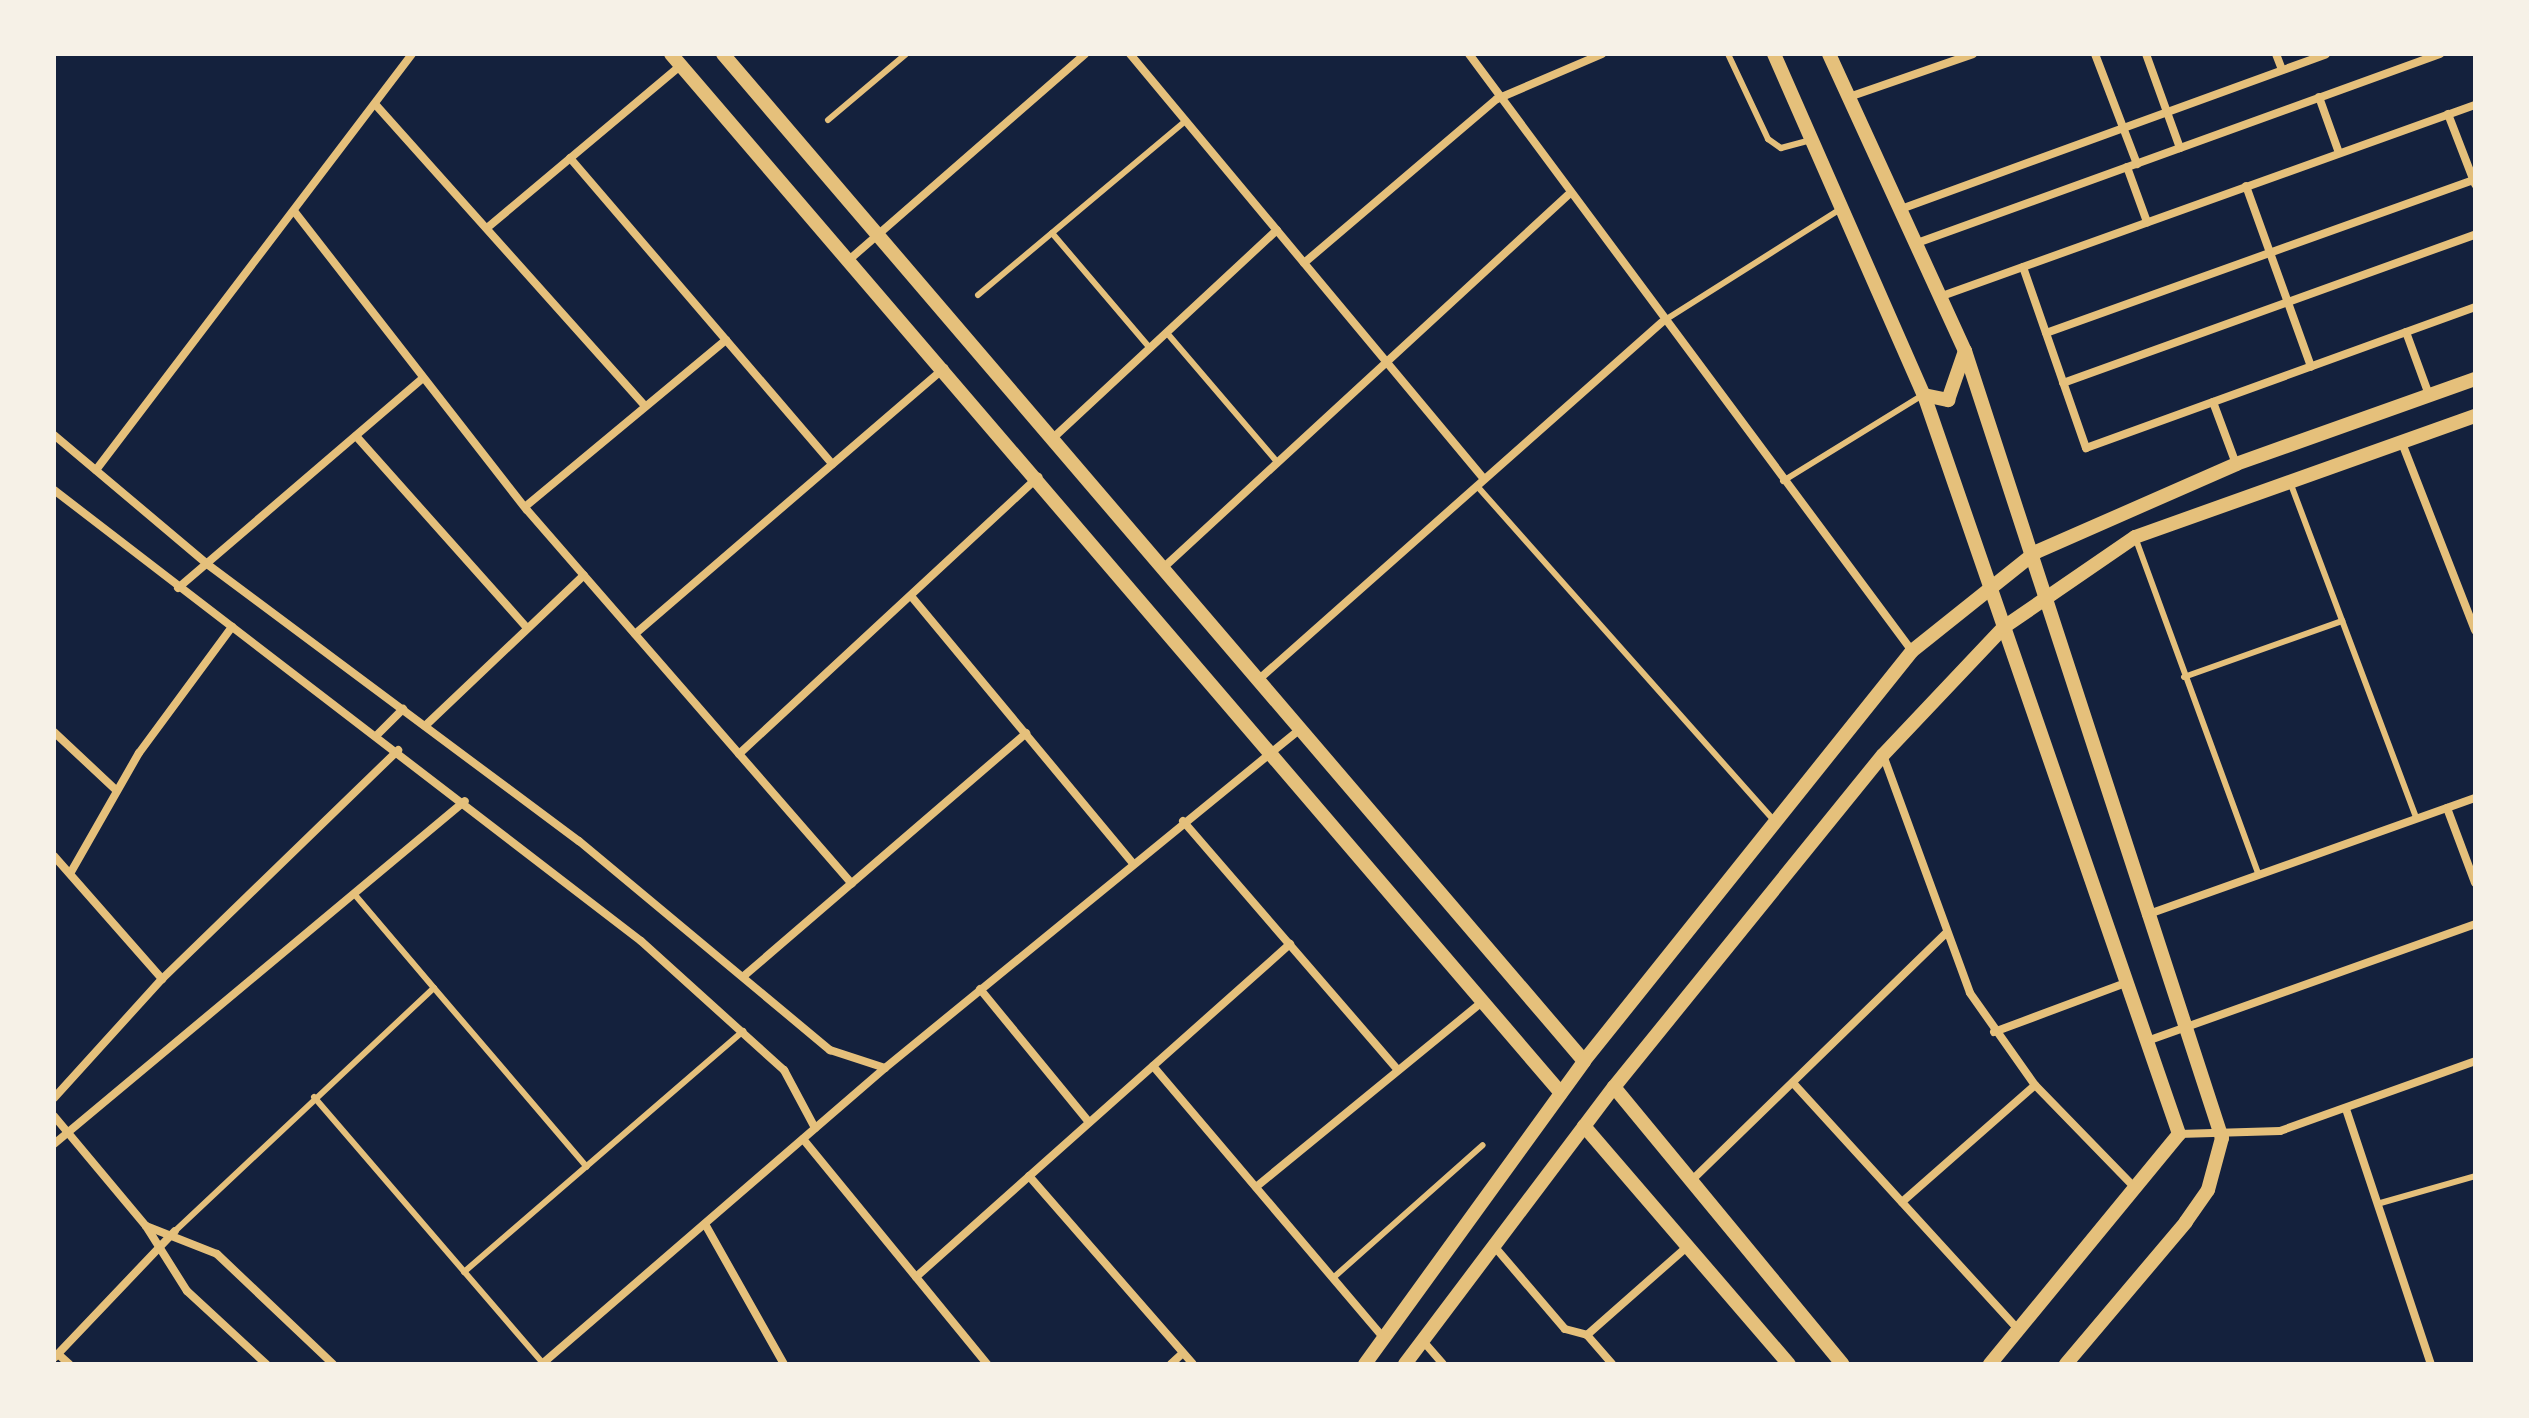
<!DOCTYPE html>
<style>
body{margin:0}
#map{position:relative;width:2529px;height:1418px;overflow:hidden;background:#14213d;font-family:"Public Sans",sans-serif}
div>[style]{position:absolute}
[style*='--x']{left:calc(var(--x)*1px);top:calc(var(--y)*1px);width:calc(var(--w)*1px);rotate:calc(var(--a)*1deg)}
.service>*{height:6px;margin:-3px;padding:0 3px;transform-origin:3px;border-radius:3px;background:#e5c07b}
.minor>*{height:8px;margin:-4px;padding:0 4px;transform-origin:4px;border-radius:4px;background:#e5c07b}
.tertiary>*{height:14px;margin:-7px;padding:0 7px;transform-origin:7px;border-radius:7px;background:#e5c07b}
span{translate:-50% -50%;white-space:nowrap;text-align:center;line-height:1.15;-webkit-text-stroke:8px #f6f1e7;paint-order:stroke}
.frame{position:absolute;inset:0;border:56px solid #f6f1e7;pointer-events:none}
</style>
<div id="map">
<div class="service">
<i style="--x:1728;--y:54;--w:94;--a:64.8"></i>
<i style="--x:1768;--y:139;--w:16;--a:35"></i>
<i style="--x:1781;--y:148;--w:30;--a:-15"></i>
<i style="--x:828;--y:120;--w:102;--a:-40.2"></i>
<i style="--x:1052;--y:233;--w:151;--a:49.6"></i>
<i style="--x:978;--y:295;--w:270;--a:-40"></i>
<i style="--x:1665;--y:320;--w:209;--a:-32.3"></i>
<i style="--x:1167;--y:333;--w:170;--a:49.5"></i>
<i style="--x:1783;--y:481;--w:164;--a:-31.6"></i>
<i style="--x:2290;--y:482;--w:360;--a:69.4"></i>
<i style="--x:1477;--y:486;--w:447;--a:48.4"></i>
<i style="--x:2135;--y:537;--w:360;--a:69.9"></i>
<i style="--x:2184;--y:677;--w:168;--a:-19.5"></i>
<i style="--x:434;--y:988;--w:235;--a:49.5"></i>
<i style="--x:314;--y:1097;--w:351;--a:49.3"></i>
<i style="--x:2377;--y:1204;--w:102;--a:-15.9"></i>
<i style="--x:175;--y:1231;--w:355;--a:-43.2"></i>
<i style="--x:434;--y:988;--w:122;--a:-130.3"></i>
<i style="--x:464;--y:1272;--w:369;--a:-40.8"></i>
<i style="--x:1333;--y:1278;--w:200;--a:-41.6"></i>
</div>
<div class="minor">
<i style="--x:1130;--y:54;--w:553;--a:50.21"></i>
<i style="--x:1469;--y:54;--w:743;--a:53.42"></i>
<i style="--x:2095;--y:54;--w:118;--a:69.1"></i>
<i style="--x:2146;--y:54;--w:100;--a:70.1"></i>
<i style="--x:2276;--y:54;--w:17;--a:69"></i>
<i style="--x:1849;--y:97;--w:131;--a:-19.1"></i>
<i style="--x:2319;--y:97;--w:59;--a:70.3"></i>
<i style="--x:375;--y:104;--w:405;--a:48.2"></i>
<i style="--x:2448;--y:114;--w:75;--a:68.9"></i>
<i style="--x:570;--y:158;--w:403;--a:49.4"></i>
<i style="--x:2127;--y:167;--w:59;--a:70"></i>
<i style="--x:2246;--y:186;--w:192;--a:70.2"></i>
<i style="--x:1901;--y:209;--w:452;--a:-20"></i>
<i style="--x:294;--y:211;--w:379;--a:52.1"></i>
<i style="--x:527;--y:510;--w:495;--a:49"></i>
<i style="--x:487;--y:228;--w:253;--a:-40"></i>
<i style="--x:1917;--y:243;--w:556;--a:-19.87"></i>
<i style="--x:850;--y:259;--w:312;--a:-41.1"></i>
<i style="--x:1304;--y:263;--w:253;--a:-40.4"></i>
<i style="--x:1497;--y:99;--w:114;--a:-23.2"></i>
<i style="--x:2023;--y:267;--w:192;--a:70.8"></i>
<i style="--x:2086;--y:448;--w:414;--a:-19.9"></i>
<i style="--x:1942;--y:296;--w:566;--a:-19.72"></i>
<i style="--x:2406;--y:332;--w:67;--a:69.9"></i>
<i style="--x:2046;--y:333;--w:454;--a:-19.7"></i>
<i style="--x:2063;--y:383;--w:438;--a:-19.8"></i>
<i style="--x:2213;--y:402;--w:66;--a:69.6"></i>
<i style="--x:54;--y:435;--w:200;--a:40.1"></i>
<i style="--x:207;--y:564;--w:464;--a:36.7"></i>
<i style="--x:579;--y:841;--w:327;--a:39.8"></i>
<i style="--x:830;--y:1050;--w:58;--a:18.1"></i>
<i style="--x:356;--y:436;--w:257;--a:48.3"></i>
<i style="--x:1052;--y:439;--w:307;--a:-42.9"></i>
<i style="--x:2402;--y:443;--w:201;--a:68.7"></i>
<i style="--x:96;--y:470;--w:522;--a:-52.78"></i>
<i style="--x:54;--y:490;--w:740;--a:37.54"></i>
<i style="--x:641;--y:941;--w:193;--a:42.1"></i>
<i style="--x:784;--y:1070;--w:66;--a:61.9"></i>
<i style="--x:526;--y:506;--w:260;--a:-39.7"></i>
<i style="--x:1162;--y:569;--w:552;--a:-42.65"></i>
<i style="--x:178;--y:588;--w:320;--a:-40.6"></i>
<i style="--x:911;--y:596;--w:346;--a:50.3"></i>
<i style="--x:635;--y:634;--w:408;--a:-40.7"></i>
<i style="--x:1257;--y:681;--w:541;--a:-41.55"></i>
<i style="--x:425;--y:726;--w:219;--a:-43.5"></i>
<i style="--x:54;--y:732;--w:85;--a:43.1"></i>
<i style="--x:377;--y:735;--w:37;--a:-45"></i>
<i style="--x:739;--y:754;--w:408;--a:-42.8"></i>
<i style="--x:1883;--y:755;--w:253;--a:69.9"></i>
<i style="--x:1970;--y:993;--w:113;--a:54.8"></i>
<i style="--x:2035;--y:1085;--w:144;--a:45.8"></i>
<i style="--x:2447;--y:808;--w:80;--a:69.5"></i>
<i style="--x:1183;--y:821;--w:329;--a:49.2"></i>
<i style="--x:54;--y:856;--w:164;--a:48.7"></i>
<i style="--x:71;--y:872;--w:137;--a:-60.3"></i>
<i style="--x:139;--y:753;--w:157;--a:-53.6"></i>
<i style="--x:2146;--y:915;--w:349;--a:-19.6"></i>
<i style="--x:745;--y:975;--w:371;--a:-40.7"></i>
<i style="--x:980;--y:989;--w:172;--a:50.7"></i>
<i style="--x:1994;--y:1032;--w:141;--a:-20.4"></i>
<i style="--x:2147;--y:1041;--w:348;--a:-19.6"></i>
<i style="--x:1153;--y:1066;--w:357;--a:49.7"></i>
<i style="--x:1794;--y:1084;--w:333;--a:47.6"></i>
<i style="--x:54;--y:1098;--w:161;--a:-47.8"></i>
<i style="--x:162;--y:979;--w:329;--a:-44.1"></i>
<i style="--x:2346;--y:1109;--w:269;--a:71.6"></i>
<i style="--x:54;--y:1116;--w:143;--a:50.1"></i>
<i style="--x:146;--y:1226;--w:77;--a:57.8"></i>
<i style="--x:187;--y:1291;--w:108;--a:42.7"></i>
<i style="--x:2179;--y:1134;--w:101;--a:-1.7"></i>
<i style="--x:2280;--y:1131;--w:207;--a:-19.7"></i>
<i style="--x:803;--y:1139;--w:291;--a:50.7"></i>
<i style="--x:54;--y:1144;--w:535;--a:-39.85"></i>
<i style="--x:1029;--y:1176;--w:249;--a:48.9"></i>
<i style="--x:1691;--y:1181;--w:356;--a:-44.2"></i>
<i style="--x:1256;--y:1187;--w:293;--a:-39.3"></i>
<i style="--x:1902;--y:1202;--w:177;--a:-41.3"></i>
<i style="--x:705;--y:1224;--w:161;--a:60.6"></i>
<i style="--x:146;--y:1226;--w:76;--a:21.5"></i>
<i style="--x:217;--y:1254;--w:160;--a:43.5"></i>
<i style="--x:1494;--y:1246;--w:109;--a:49.5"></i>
<i style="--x:1565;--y:1329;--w:23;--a:15"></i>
<i style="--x:1587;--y:1335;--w:38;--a:49"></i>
<i style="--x:916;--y:1277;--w:501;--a:-41.68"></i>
<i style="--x:1587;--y:1335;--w:135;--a:-41.4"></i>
<i style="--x:1423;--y:1341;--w:30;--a:49"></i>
<i style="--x:58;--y:1354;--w:15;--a:42"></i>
<i style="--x:54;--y:1358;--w:175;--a:-46.4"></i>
<i style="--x:542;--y:1364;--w:453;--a:-40.8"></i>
<i style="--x:885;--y:1068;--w:534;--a:-39.23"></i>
<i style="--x:1171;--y:1364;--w:16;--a:-43"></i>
</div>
<div class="tertiary">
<i style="--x:671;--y:54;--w:1368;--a:49.42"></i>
<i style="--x:723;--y:54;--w:1325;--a:49.47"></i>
<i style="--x:1774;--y:54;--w:373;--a:66.3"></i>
<i style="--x:1924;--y:395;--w:782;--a:70.96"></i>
<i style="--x:2179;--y:1134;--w:298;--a:129.4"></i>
<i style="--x:1829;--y:54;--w:327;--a:65.4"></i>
<i style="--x:1965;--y:351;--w:828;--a:71.92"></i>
<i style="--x:2222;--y:1138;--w:54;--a:105.1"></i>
<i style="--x:2208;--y:1190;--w:39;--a:125"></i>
<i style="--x:2186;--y:1222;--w:186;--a:130.2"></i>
<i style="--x:1924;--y:395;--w:25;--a:12"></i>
<i style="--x:1948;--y:400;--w:52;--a:-70.9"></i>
<i style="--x:1614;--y:1087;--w:359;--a:50.5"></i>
<i style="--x:1584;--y:1126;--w:314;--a:49.3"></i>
<i style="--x:1365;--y:1364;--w:374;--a:-54.1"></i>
<i style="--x:1584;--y:1061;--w:525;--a:-51.34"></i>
<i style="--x:1912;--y:651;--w:159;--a:-38.6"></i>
<i style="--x:2036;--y:552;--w:219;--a:-23.7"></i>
<i style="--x:2236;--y:464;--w:254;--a:-19.6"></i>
<i style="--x:1405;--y:1364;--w:347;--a:-53"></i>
<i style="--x:1614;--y:1087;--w:427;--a:-51"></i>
<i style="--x:1883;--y:755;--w:176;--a:-46.6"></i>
<i style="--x:2004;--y:627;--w:159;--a:-34.5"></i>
<i style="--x:2135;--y:537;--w:361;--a:-19.6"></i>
</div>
<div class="frame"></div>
</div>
